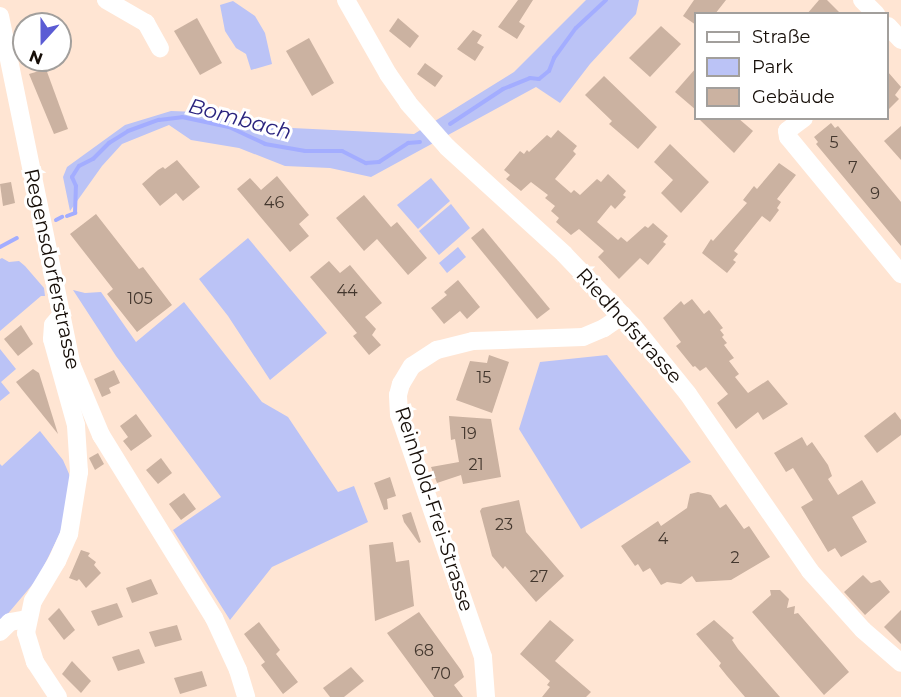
<!DOCTYPE html>
<meta charset="utf-8">
<style>
body{margin:0}
#map{position:relative;width:901px;height:697px;overflow:hidden;background:#ffe5d3;font-family:Montserrat,sans-serif}
div>[style]{position:absolute}
[style*='--x']{left:calc(var(--x)*1px);top:calc(var(--y)*1px);width:calc(var(--w)*1px);rotate:calc(var(--a)*1deg)}
.green>*{inset:0;background:#bbc3f6}
.stream>*{height:4px;margin:-2px;padding:0 2px;transform-origin:2px;border-radius:2px;background:#a3adff}
.building>*{inset:0;background:#cbb2a1}
.minor>*{height:18px;margin:-9px;padding:0 9px;transform-origin:9px;border-radius:9px;background:#fff}
span{translate:-50% -50%;white-space:nowrap;text-align:center;line-height:1.15;-webkit-text-stroke:6px #fff;paint-order:stroke}
.number-label{font-size:16px;color:#43372e}
.number-label span{-webkit-text-stroke-width:0}
.street-label{font-size:20px;color:#160e08}
.water-label{font-size:21px;color:#29227d;font-style:italic}
.legend{position:absolute;left:694px;top:12px;width:195px;height:108px;box-sizing:border-box;background:#fff;border:2px solid #a29f9c;margin:0;padding:8px 10px;list-style:none;font-size:18px;color:#160e08}
.legend li{display:flex;align-items:center;gap:12px;height:30px}
.legend b{width:30px;border:2px solid #a29f9c}
.north{position:absolute;left:12px;top:12px;width:60px;height:60px;box-sizing:border-box;background:#fff;border:2px solid #a29f9c;border-radius:50%;rotate:201deg;font-size:16px;font-weight:700;line-height:24px;text-align:center;color:#160e08}
.north::after{content:'';display:block;margin:auto;width:21px;height:27px;background:#5b5cd4;clip-path:polygon(50% 0,100% 100%,50% 72%,0 100%)}
</style>
<div id="map">
<div class="green">
<i style="clip-path:polygon(586px 0,639px 0,636px 14px,590px 64px,560px 103px,536px 87px,371px 177px,330px 168px,285px 166px,239px 148px,191px 140px,169px 125px,122px 144px,102px 166px,70px 211px,63px 177px,67px 167px,125px 125px,171px 111px,199px 112px,235px 122px,272px 127px,414px 134px,514px 72px)"></i>
<i style="clip-path:polygon(233px 1px,255px 16px,265px 33px,272px 64px,251px 70px,246px 54px,236px 48px,225px 31px,220px 5px)"></i>
<i style="clip-path:polygon(431px 178px,450px 201px,418px 229px,397px 205px)"></i>
<i style="clip-path:polygon(451px 204px,470px 228px,439px 255px,419px 231px)"></i>
<i style="clip-path:polygon(248px 238px,327px 333px,270px 380px,228px 316px,199px 279px)"></i>
<i style="clip-path:polygon(458px 247px,466px 257px,447px 273px,439px 263px)"></i>
<i style="clip-path:polygon(2px 258px,9px 262px,19px 261px,25px 266px,44px 288px,45px 296px,41px 296px,0 331px,0 259px)"></i>
<i style="clip-path:polygon(73px 290px,85px 293px,101px 292px,136px 342px,184px 302px,262px 402px,288px 417px,338px 492px,354px 486px,368px 522px,272px 567px,230px 620px,173px 530px,221px 497px,116px 356px)"></i>
<i style="clip-path:polygon(0 349px,16px 369px,1px 382px,10px 393px,0 401px)"></i>
<i style="clip-path:polygon(607px 355px,691px 462px,581px 529px,519px 429px,540px 362px)"></i>
<i style="clip-path:polygon(40px 431px,63px 460px,73px 483px,67px 519px,38px 578px,0 623px,0 464px,2px 466px)"></i>
</div>
<div class="stream">
<i style="--x:450;--y:124;--w:64;--a:-33.4"></i>
<i style="--x:503;--y:89;--w:29;--a:-22"></i>
<i style="--x:530;--y:78;--w:9;--a:6"></i>
<i style="--x:539;--y:79;--w:13;--a:-39"></i>
<i style="--x:549;--y:71;--w:14;--a:-69"></i>
<i style="--x:554;--y:58;--w:37;--a:-54"></i>
<i style="--x:576;--y:28;--w:41;--a:-43"></i>
<i style="--x:67;--y:216;--w:9;--a:-21"></i>
<i style="--x:75;--y:213;--w:27;--a:-88"></i>
<i style="--x:76;--y:186;--w:10;--a:-114"></i>
<i style="--x:72;--y:177;--w:13;--a:-58"></i>
<i style="--x:79;--y:166;--w:16;--a:-27"></i>
<i style="--x:93;--y:159;--w:23;--a:-45"></i>
<i style="--x:109;--y:143;--w:22;--a:-32"></i>
<i style="--x:128;--y:131;--w:33;--a:-20"></i>
<i style="--x:159;--y:120;--w:23;--a:-7"></i>
<i style="--x:182;--y:117;--w:48;--a:12"></i>
<i style="--x:229;--y:127;--w:40;--a:25"></i>
<i style="--x:265;--y:144;--w:41;--a:9.9"></i>
<i style="--x:305;--y:151;--w:37;--a:0"></i>
<i style="--x:342;--y:151;--w:27;--a:27"></i>
<i style="--x:366;--y:163;--w:13;--a:-4"></i>
<i style="--x:379;--y:162;--w:35;--a:-33"></i>
<i style="--x:408;--y:143;--w:12;--a:-5"></i>
<i style="--x:56;--y:220;--w:7;--a:-27"></i>
<i style="--x:0;--y:247;--w:19;--a:-28"></i>
</div>
<div class="building">
<i style="clip-path:polygon(518px 0,533px 0,519px 22px,525px 26px,517px 39px,498px 27px)"></i>
<i style="clip-path:polygon(694px 0,726px 0,715px 14px,696px 14px,696px 25px,683px 16px)"></i>
<i style="clip-path:polygon(819px 0,827px 0,841px 14px,807px 14px)"></i>
<i style="clip-path:polygon(197px 18px,222px 63px,200px 75px,174px 31px)"></i>
<i style="clip-path:polygon(398px 18px,419px 36px,410px 48px,389px 31px)"></i>
<i style="clip-path:polygon(661px 26px,681px 44px,650px 77px,629px 58px)"></i>
<i style="clip-path:polygon(473px 30px,482px 35px,477px 43px,484px 47px,475px 61px,457px 49px)"></i>
<i style="clip-path:polygon(309px 38px,334px 83px,312px 96px,286px 51px)"></i>
<i style="clip-path:polygon(425px 63px,443px 76px,435px 87px,417px 74px)"></i>
<i style="clip-path:polygon(696px 68px,696px 110px,675px 92px)"></i>
<i style="clip-path:polygon(46px 69px,68px 129px,54px 134px,29px 74px)"></i>
<i style="clip-path:polygon(888px 72px,901px 87px,895px 95px,899px 99px,888px 110px)"></i>
<i style="clip-path:polygon(604px 76px,657px 127px,638px 149px,609px 124px,612px 121px,585px 95px)"></i>
<i style="clip-path:polygon(698px 118px,738px 118px,753px 131px,734px 153px)"></i>
<i style="clip-path:polygon(831px 123px,835px 128px,838px 126px,901px 202px,901px 246px,816px 144px,818px 142px,814px 137px)"></i>
<i style="clip-path:polygon(901px 126px,901px 160px,884px 141px)"></i>
<i style="clip-path:polygon(558px 130px,577px 146px,573px 151px,576px 154px,555px 179px,571px 193px,574px 190px,580px 195px,597px 179px,601px 182px,608px 174px,626px 191px,623px 195px,626px 197px,615px 209px,611px 205px,597px 222px,618px 240px,621px 237px,627px 242px,645px 226px,648px 228px,653px 223px,668px 236px,663px 242px,666px 244px,648px 265px,640px 258px,619px 279px,598px 257px,604px 251px,579px 229px,571px 235px,556px 222px,559px 218px,551px 211px,555px 206px,545px 198px,548px 195px,531px 182px,521px 191px,506px 179px,510px 175px,504px 170px,520px 151px,524px 154px,527px 150px,529px 152px,547px 135px,551px 138px)"></i>
<i style="clip-path:polygon(670px 144px,709px 182px,681px 213px,661px 193px,673px 180px,654px 162px)"></i>
<i style="clip-path:polygon(177px 160px,200px 187px,183px 201px,176px 193px,160px 206px,142px 184px,158px 170px,163px 167px,165px 169px)"></i>
<i style="clip-path:polygon(779px 163px,796px 175px,777px 199px,781px 202px,777px 208px,779px 210px,770px 222px,762px 216px,734px 251px,738px 254px,733px 260px,736px 262px,727px 273px,702px 253px,711px 239px,713px 241px,747px 203px,743px 200px,754px 186px,757px 189px)"></i>
<i style="clip-path:polygon(277px 176px,309px 215px,299px 224px,309px 236px,290px 252px,237px 189px,250px 178px,261px 190px)"></i>
<i style="clip-path:polygon(11px 182px,15px 203px,3px 206px,0 184px)"></i>
<i style="clip-path:polygon(364px 195px,391px 227px,397px 222px,427px 258px,408px 275px,377px 239px,364px 251px,336px 218px)"></i>
<i style="clip-path:polygon(96px 214px,139px 269px,143px 267px,172px 305px,137px 332px,107px 294px,113px 289px,70px 234px)"></i>
<i style="clip-path:polygon(483px 228px,550px 309px,537px 319px,471px 238px)"></i>
<i style="clip-path:polygon(329px 261px,340px 273px,350px 265px,382px 303px,365px 317px,376px 329px,372px 335px,381px 345px,369px 355px,353px 336px,357px 333px,310px 277px)"></i>
<i style="clip-path:polygon(458px 280px,480px 307px,467px 319px,460px 311px,444px 324px,431px 308px,447px 295px,444px 292px)"></i>
<i style="clip-path:polygon(692px 299px,704px 314px,709px 310px,723px 328px,720px 330px,724px 335px,722px 337px,727px 343px,724px 345px,734px 358px,729px 361px,739px 374px,735px 377px,748px 393px,768px 380px,788px 404px,763px 420px,758px 412px,736px 429px,717px 403px,728px 394px,706px 367px,700px 371px,695px 366px,693px 367px,676px 346px,681px 342px,663px 318px,681px 301px,684px 305px)"></i>
<i style="clip-path:polygon(21px 325px,33px 344px,18px 356px,4px 339px)"></i>
<i style="clip-path:polygon(489px 355px,509px 362px,492px 413px,456px 400px,470px 361px,487px 363px)"></i>
<i style="clip-path:polygon(33px 369px,39px 373px,58px 434px,16px 382px)"></i>
<i style="clip-path:polygon(114px 370px,120px 383px,109px 388px,111px 393px,102px 397px,94px 379px)"></i>
<i style="clip-path:polygon(895px 412px,901px 420px,901px 435px,877px 453px,864px 436px)"></i>
<i style="clip-path:polygon(136px 414px,152px 436px,131px 451px,123px 441px,128px 437px,120px 426px)"></i>
<i style="clip-path:polygon(449px 416px,491px 419px,501px 477px,463px 484px,461px 475px,437px 483px,431px 467px,459px 462px,455px 439px,451px 440px)"></i>
<i style="clip-path:polygon(802px 437px,807px 446px,812px 442px,828px 465px,832px 476px,828px 479px,838px 495px,862px 480px,876px 503px,852px 517px,867px 542px,841px 557px,835px 548px,828px 552px,801px 507px,813px 500px,793px 468px,786px 472px,774px 453px)"></i>
<i style="clip-path:polygon(98px 453px,104px 464px,95px 470px,89px 458px)"></i>
<i style="clip-path:polygon(161px 458px,172px 473px,158px 484px,146px 470px)"></i>
<i style="clip-path:polygon(390px 477px,396px 496px,387px 499px,388px 509px,384px 510px,374px 483px)"></i>
<i style="clip-path:polygon(698px 492px,711px 495px,720px 508px,726px 504px,744px 529px,749px 526px,770px 557px,731px 580px,696px 582px,692px 576px,681px 584px,667px 582px,661px 585px,650px 568px,643px 572px,638px 564px,635px 566px,621px 546px,658px 521px,661px 526px,687px 508px,690px 494px)"></i>
<i style="clip-path:polygon(184px 493px,196px 509px,181px 520px,169px 504px)"></i>
<i style="clip-path:polygon(519px 500px,526px 532px,564px 576px,536px 602px,505px 566px,503px 569px,492px 556px,480px 511px,482px 508px)"></i>
<i style="clip-path:polygon(411px 512px,421px 542px,419px 543px,404px 522px,402px 515px)"></i>
<i style="clip-path:polygon(393px 542px,396px 562px,409px 560px,414px 606px,375px 621px,369px 545px)"></i>
<i style="clip-path:polygon(81px 550px,90px 553px,88px 556px,96px 562px,94px 565px,101px 573px,86px 588px,79px 579px,77px 581px,69px 578px)"></i>
<i style="clip-path:polygon(863px 575px,871px 583px,880px 580px,890px 592px,865px 615px,844px 592px)"></i>
<i style="clip-path:polygon(151px 579px,158px 594px,132px 603px,126px 588px)"></i>
<i style="clip-path:polygon(770px 590px,780px 590px,789px 599px,787px 608px,795px 606px,794px 614px,798px 613px,849px 672px,824px 695px,752px 612px,771px 595px)"></i>
<i style="clip-path:polygon(117px 603px,123px 617px,98px 626px,91px 611px)"></i>
<i style="clip-path:polygon(59px 608px,75px 630px,64px 640px,48px 619px)"></i>
<i style="clip-path:polygon(901px 610px,901px 644px,884px 627px)"></i>
<i style="clip-path:polygon(419px 612px,461px 670px,464px 677px,454px 685px,463px 697px,434px 697px,387px 633px)"></i>
<i style="clip-path:polygon(550px 620px,574px 640px,555px 661px,591px 692px,586px 697px,542px 697px,550px 687px,547px 685px,550px 681px,520px 654px)"></i>
<i style="clip-path:polygon(714px 620px,734px 638px,732px 640px,738px 649px,780px 697px,745px 697px,727px 676px,719px 666px,721px 663px,696px 634px)"></i>
<i style="clip-path:polygon(259px 622px,280px 650px,276px 654px,298px 682px,283px 694px,261px 665px,265px 662px,244px 634px)"></i>
<i style="clip-path:polygon(177px 625px,182px 640px,155px 647px,149px 632px)"></i>
<i style="clip-path:polygon(139px 649px,145px 663px,118px 671px,112px 657px)"></i>
<i style="clip-path:polygon(72px 661px,91px 681px,81px 693px,62px 674px)"></i>
<i style="clip-path:polygon(351px 667px,364px 681px,344px 697px,330px 697px,323px 688px)"></i>
<i style="clip-path:polygon(202px 671px,207px 686px,180px 694px,174px 678px)"></i>
</div>
<div class="minor">
<i style="--x:106;--y:0;--w:46;--a:29.9"></i>
<i style="--x:146;--y:23;--w:29;--a:61"></i>
<i style="--x:346;--y:0;--w:85;--a:60.4"></i>
<i style="--x:388;--y:74;--w:35;--a:55"></i>
<i style="--x:408;--y:103;--w:59;--a:48.4"></i>
<i style="--x:447;--y:147;--w:159;--a:42.4"></i>
<i style="--x:564;--y:254;--w:100;--a:46.2"></i>
<i style="--x:633;--y:326;--w:87;--a:51"></i>
<i style="--x:688;--y:394;--w:215;--a:55.4"></i>
<i style="--x:810;--y:571;--w:79;--a:48.1"></i>
<i style="--x:863;--y:630;--w:50;--a:41"></i>
<i style="--x:862;--y:0;--w:20;--a:45"></i>
<i style="--x:0;--y:16;--w:357;--a:78.4"></i>
<i style="--x:72;--y:366;--w:75;--a:67.2"></i>
<i style="--x:101;--y:435;--w:215;--a:58.3"></i>
<i style="--x:214;--y:618;--w:57;--a:65.2"></i>
<i style="--x:238;--y:670;--w:28;--a:73"></i>
<i style="--x:888;--y:26;--w:19;--a:47"></i>
<i style="--x:804;--y:118;--w:21;--a:143"></i>
<i style="--x:787;--y:131;--w:6;--a:81"></i>
<i style="--x:788;--y:137;--w:178;--a:50.5"></i>
<i style="--x:0;--y:632;--w:14;--a:-45"></i>
<i style="--x:10;--y:622;--w:17;--a:-10"></i>
<i style="--x:58;--y:697;--w:42;--a:-123.3"></i>
<i style="--x:35;--y:662;--w:30;--a:-107"></i>
<i style="--x:26;--y:633;--w:33;--a:-78"></i>
<i style="--x:33;--y:601;--w:47;--a:-59"></i>
<i style="--x:57;--y:561;--w:30;--a:-66"></i>
<i style="--x:69;--y:534;--w:63;--a:-80.8"></i>
<i style="--x:79;--y:472;--w:47;--a:-93.7"></i>
<i style="--x:76;--y:425;--w:89;--a:-105.6"></i>
<i style="--x:52;--y:339;--w:14;--a:-86"></i>
<i style="--x:53;--y:325;--w:8;--a:-50"></i>
<i style="--x:486;--y:697;--w:40;--a:-94.3"></i>
<i style="--x:483;--y:657;--w:256;--a:-109.1"></i>
<i style="--x:399;--y:415;--w:20;--a:-93"></i>
<i style="--x:398;--y:395;--w:11;--a:-75"></i>
<i style="--x:401;--y:384;--w:21;--a:-59"></i>
<i style="--x:412;--y:366;--w:30;--a:-33"></i>
<i style="--x:437;--y:350;--w:37;--a:-14"></i>
<i style="--x:473;--y:341;--w:110;--a:-2.1"></i>
<i style="--x:583;--y:337;--w:23;--a:-23"></i>
<i style="--x:604;--y:328;--w:23;--a:-34"></i>
</div>
<div class="number-label">
<span style="left:834px;top:143px">5</span>
<span style="left:853px;top:168px">7</span>
<span style="left:875px;top:194px">9</span>
<span style="left:274px;top:203px">46</span>
<span style="left:347px;top:291px">44</span>
<span style="left:140px;top:299px">105</span>
<span style="left:484px;top:378px">15</span>
<span style="left:469px;top:434px">19</span>
<span style="left:476px;top:465px">21</span>
<span style="left:504px;top:525px">23</span>
<span style="left:663px;top:539px">4</span>
<span style="left:735px;top:558px">2</span>
<span style="left:539px;top:577px">27</span>
<span style="left:424px;top:651px">68</span>
<span style="left:441px;top:674px">70</span>
</div>
<div class="street-label">
<span style="left:52px;top:269px;rotate:78deg">Regensdorferstrasse</span>
<span style="left:629px;top:326px;rotate:48deg">Riedhofstrasse</span>
<span style="left:434px;top:509px;rotate:72deg">Reinhold-Frei-Strasse</span>
</div>
<div class="water-label">
<span style="left:240px;top:119px;rotate:15deg">Bombach</span>
</div>
<ul class="legend">
<li><b style="height:8px;background:#fff"></b>Straße</li>
<li><b style="height:16px;background:#bbc3f6"></b>Park</li>
<li><b style="height:16px;background:#cbb2a1"></b>Gebäude</li>
</ul>
<div class="north">N</div>
</div>
